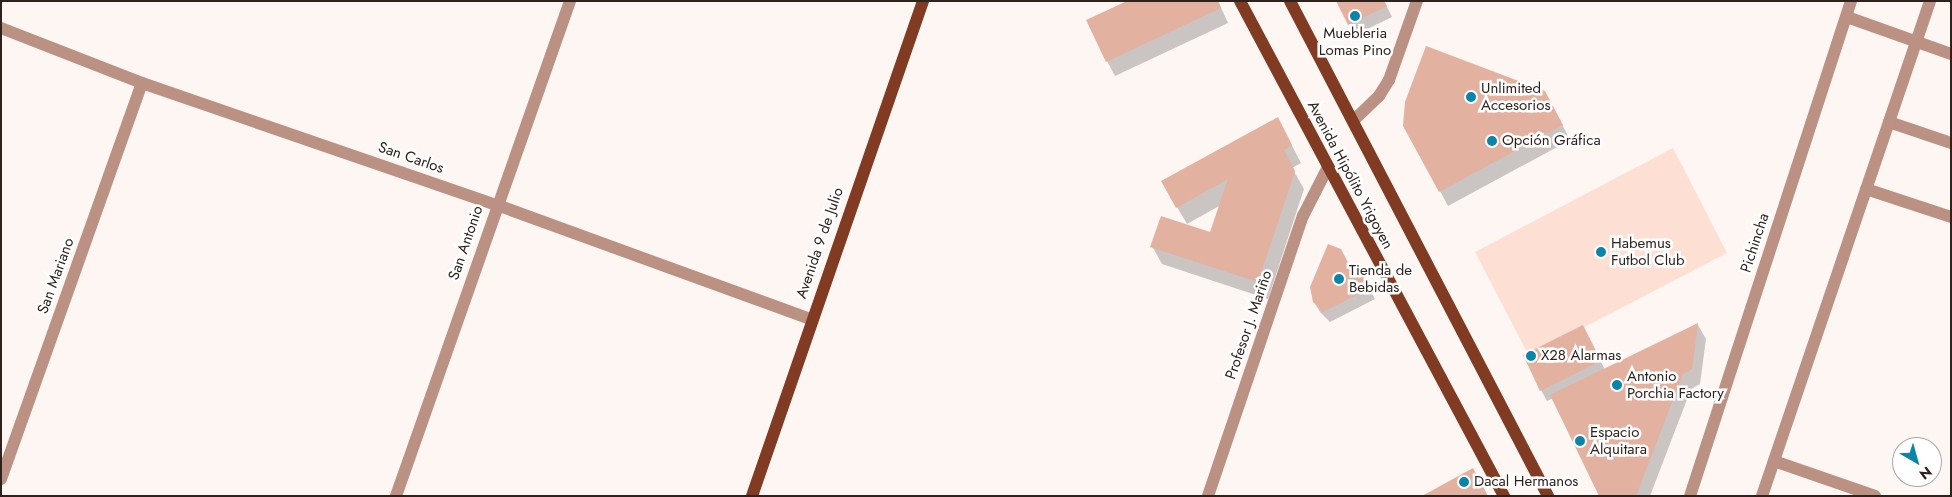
<!DOCTYPE html>
<meta charset="utf-8">
<style>
body{margin:0}
#map{position:relative;width:1952px;height:497px;overflow:hidden;background:#fdf6f3;font-family:Jost,sans-serif}
div>[style]{position:absolute}
[style*='--x']{left:calc(var(--x)*1px);top:calc(var(--y)*1px);width:calc(var(--w)*1px);rotate:calc(var(--a)*1deg)}
.green>*{inset:0;background:#fedfd4}
.shadow>*{inset:0;background:#0003}
.building>*{inset:0;background:#e2b1a0}
.lane>*{height:12px;margin:-6px;padding:0 6px;transform-origin:6px;border-radius:6px;background:#bb9183}
.street>*{height:12px;margin:-6px;padding:0 6px;transform-origin:6px;border-radius:6px;background:#bb9183}
.primary>*{height:12px;margin:-6px;padding:0 6px;transform-origin:6px;border-radius:6px;background:#813b22}
.dots>*{width:14px;height:14px;translate:-50% -50%;box-sizing:border-box;border:2px solid #fff;border-radius:50%}
span{translate:-50% -50%;white-space:nowrap;text-align:center;line-height:1.15;-webkit-text-stroke:5px #fff;paint-order:stroke}
.poi-label{font-size:15px;color:#2f221d}
.left{translate:0 -50%;text-align:left}
.street-label{font-size:15px;color:#2f221d}
.frame{position:absolute;inset:0;border:2px solid #2f221d;pointer-events:none}
.north{position:absolute;left:1892px;top:437px;width:50px;height:50px;box-sizing:border-box;background:#fff;border:1px solid #aca7a5;border-radius:50%;rotate:142deg;font-size:14px;font-weight:700;line-height:20px;text-align:center;color:#2f221d}
.north::after{content:'';display:block;margin:auto;width:18px;height:22px;background:#0a85a9;clip-path:polygon(50% 0,100% 100%,50% 72%,0 100%)}
</style>
<div id="map">
<div class="green">
<i style="clip-path:polygon(1673px 148px,1727px 253px,1529px 356px,1475px 252px)"></i>
</div>
<div class="shadow">
<i style="clip-path:polygon(1130px 1px,1218px 1px,1228px 23px,1115px 76px,1107px 61px)"></i>
<i style="clip-path:polygon(1338px 1px,1384px 1px,1392px 17px,1355px 35px)"></i>
<i style="clip-path:polygon(1553px 107px,1570px 140px,1448px 206px,1440px 191px)"></i>
<i style="clip-path:polygon(1287px 136px,1301px 163px,1292px 168px,1304px 189px,1268px 299px,1162px 264px,1152px 246px,1211px 234px,1221px 205px,1187px 224px,1177px 207px)"></i>
<i style="clip-path:polygon(1364px 279px,1375px 299px,1330px 322px,1320px 312px,1314px 301px)"></i>
<i style="clip-path:polygon(1698px 325px,1706px 339px,1700px 384px,1691px 389px,1650px 496px,1600px 496px,1553px 398px,1547px 401px,1541px 390px,1589px 337px,1605px 370px)"></i>
</div>
<div class="building">
<i style="clip-path:polygon(1127px 1px,1218px 1px,1221px 8px,1106px 62px,1086px 20px)"></i>
<i style="clip-path:polygon(1336px 1px,1384px 1px,1387px 6px,1348px 25px)"></i>
<i style="clip-path:polygon(1426px 46px,1545px 91px,1563px 125px,1439px 192px,1403px 126px,1405px 102px)"></i>
<i style="clip-path:polygon(1278px 117px,1292px 145px,1284px 150px,1295px 171px,1258px 282px,1150px 247px,1161px 216px,1210px 232px,1228px 179px,1176px 208px,1161px 181px)"></i>
<i style="clip-path:polygon(1328px 244px,1341px 249px,1352px 270px,1359px 267px,1370px 288px,1323px 312px,1313px 302px,1310px 287px)"></i>
<i style="clip-path:polygon(1698px 323px,1692px 369px,1683px 374px,1636px 496px,1599px 496px,1550px 395px)"></i>
<i style="clip-path:polygon(1583px 325px,1601px 361px,1540px 391px,1523px 355px)"></i>
<i style="clip-path:polygon(1473px 468px,1488px 496px,1422px 496px)"></i>
</div>
<div class="lane">
<i style="--x:1847;--y:17;--w:110;--a:19.6"></i>
<i style="--x:1889;--y:122;--w:65;--a:18.7"></i>
<i style="--x:1866;--y:189;--w:89;--a:18.2"></i>
<i style="--x:1774;--y:461;--w:107;--a:19.1"></i>
<i style="--x:1762;--y:496;--w:523;--a:-71.25"></i>
</div>
<div class="street">
<i style="--x:1;--y:28;--w:151;--a:21.3"></i>
<i style="--x:142;--y:83;--w:375;--a:19"></i>
<i style="--x:497;--y:205;--w:333;--a:20"></i>
<i style="--x:1353;--y:121;--w:36;--a:-44"></i>
<i style="--x:1379;--y:96;--w:19;--a:-58"></i>
<i style="--x:1389;--y:80;--w:84;--a:-70.5"></i>
<i style="--x:1;--y:479;--w:420;--a:-70.4"></i>
<i style="--x:396;--y:496;--w:525;--a:-70.63"></i>
<i style="--x:1208;--y:496;--w:296;--a:-71.3"></i>
<i style="--x:1303;--y:216;--w:55;--a:-63"></i>
<i style="--x:1690;--y:496;--w:521;--a:-71.98"></i>
</div>
<div class="primary">
<i style="--x:1240;--y:1;--w:561;--a:61.93"></i>
<i style="--x:1290;--y:1;--w:558;--a:62.47"></i>
<i style="--x:752;--y:496;--w:524;--a:-70.94"></i>
</div>
<div class="dots">
<i style="left:1355px;top:16px;background:#0a85a9"></i>
<i style="left:1471px;top:97px;background:#0a85a9"></i>
<i style="left:1492px;top:141px;background:#0a85a9"></i>
<i style="left:1601px;top:252px;background:#0a85a9"></i>
<i style="left:1339px;top:279px;background:#0a85a9"></i>
<i style="left:1531px;top:356px;background:#0a85a9"></i>
<i style="left:1617px;top:385px;background:#0a85a9"></i>
<i style="left:1580px;top:441px;background:#0a85a9"></i>
<i style="left:1464px;top:482px;background:#0a85a9"></i>
</div>
<div class="poi-label">
<span style="left:1355px;top:42px">Muebleria<br>Lomas Pino</span>
<span class="left" style="left:1481px;top:97px">Unlimited<br>Accesorios</span>
<span class="left" style="left:1502px;top:141px">Opción Gráfica</span>
<span class="left" style="left:1611px;top:252px">Habemus<br>Futbol Club</span>
<span class="left" style="left:1349px;top:279px">Tienda de<br>Bebidas</span>
<span class="left" style="left:1541px;top:356px">X28 Alarmas</span>
<span class="left" style="left:1627px;top:385px">Antonio<br>Porchia Factory</span>
<span class="left" style="left:1590px;top:441px">Espacio<br>Alquitara</span>
<span class="left" style="left:1474px;top:482px">Dacal Hermanos</span>
</div>
<div class="street-label">
<span style="left:411px;top:158px;rotate:19deg">San Carlos</span>
<span style="left:1350px;top:175px;rotate:62deg">Avenida Hipólito Yrigoyen</span>
<span style="left:466px;top:243px;rotate:-71deg">San Antonio</span>
<span style="left:820px;top:243px;rotate:-71deg">Avenida 9 de Julio</span>
<span style="left:1755px;top:243px;rotate:-72deg">Pichincha</span>
<span style="left:56px;top:276px;rotate:-70deg">San Mariano</span>
<span style="left:1249px;top:325px;rotate:-71deg">Profesor J. Mariño</span>
</div>
<div class="frame"></div>
<div class="north">N</div>
</div>
